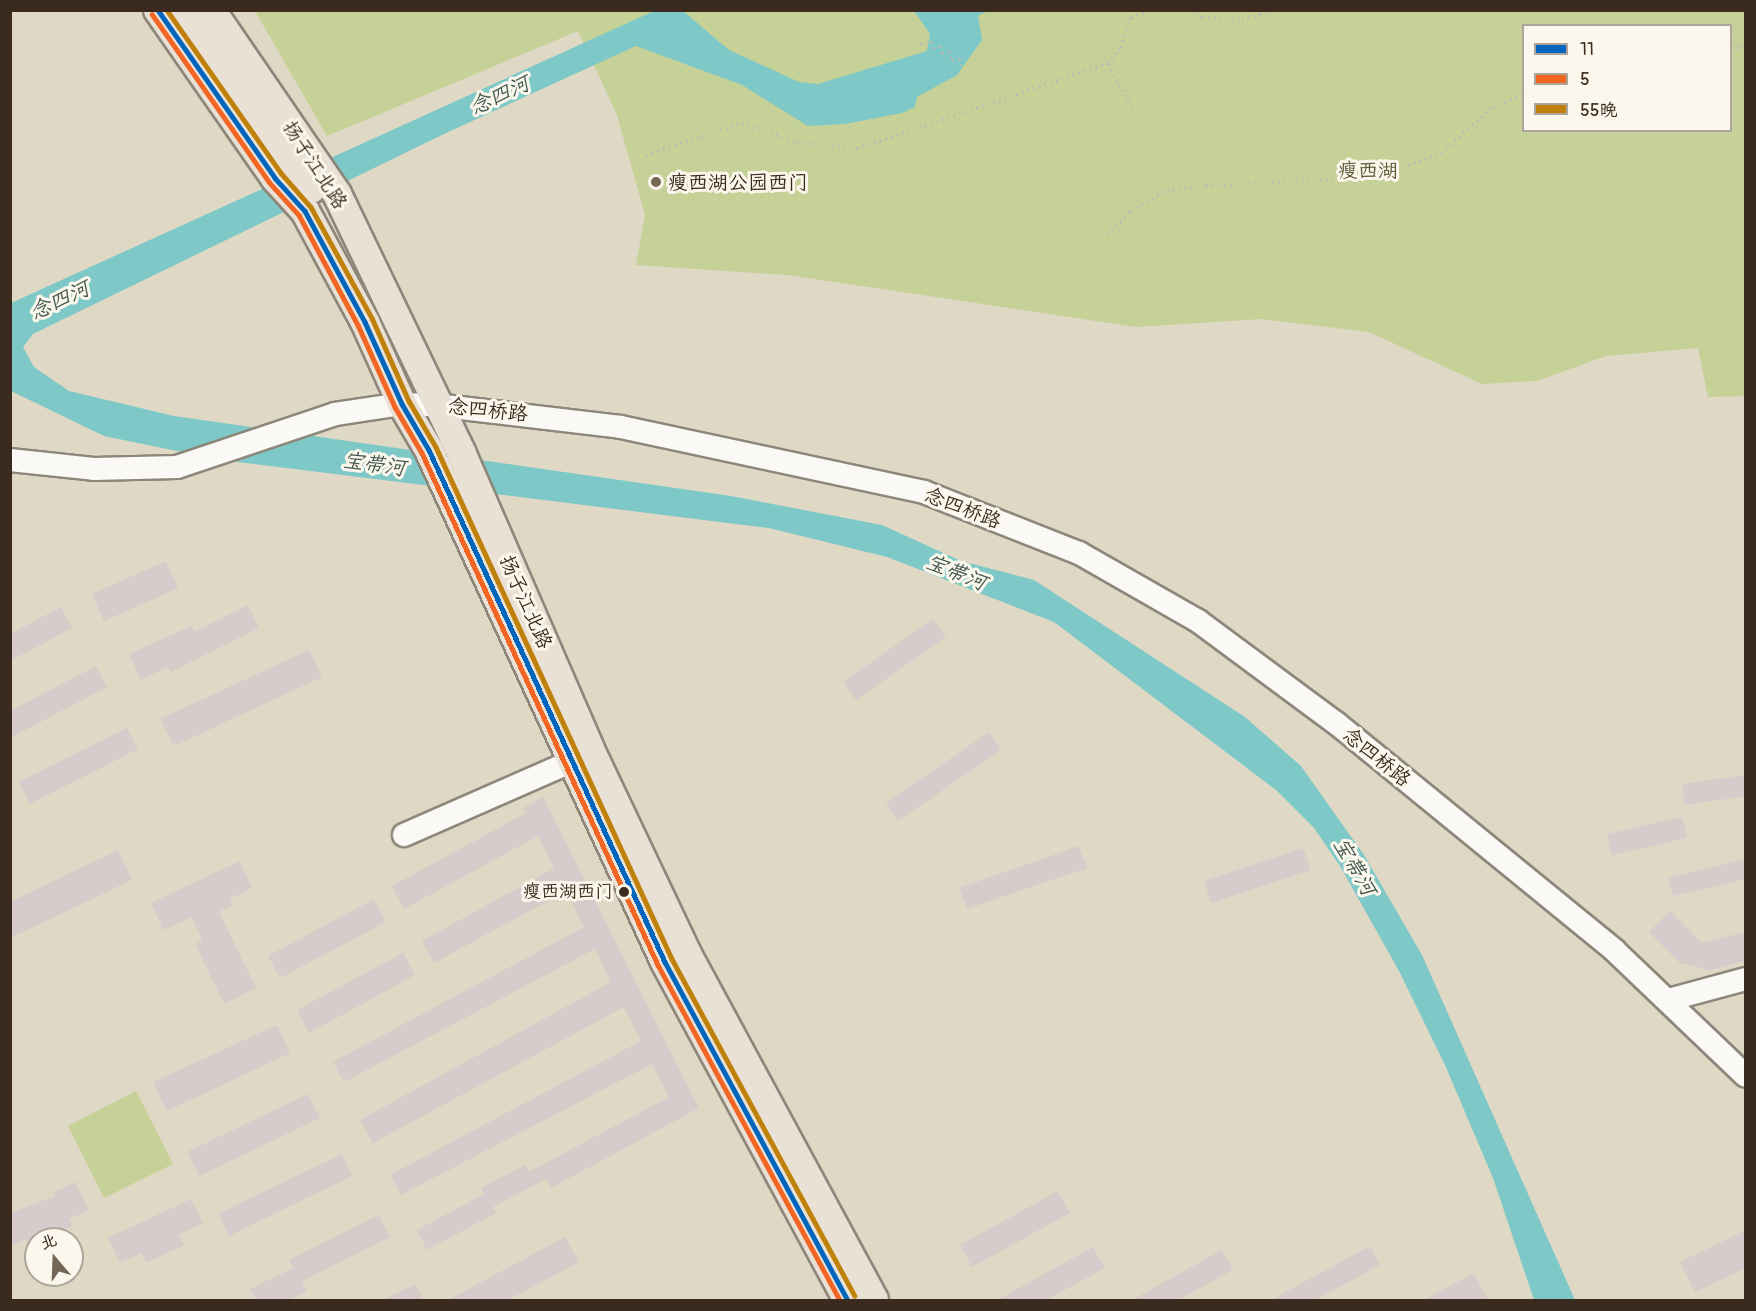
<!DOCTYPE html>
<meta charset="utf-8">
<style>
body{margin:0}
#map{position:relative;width:1756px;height:1311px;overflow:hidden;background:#ded8c4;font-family:Pangolin,"LXGW WenKai TC",sans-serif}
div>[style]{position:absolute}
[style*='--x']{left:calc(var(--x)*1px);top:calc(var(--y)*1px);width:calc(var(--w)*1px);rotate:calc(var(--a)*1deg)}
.green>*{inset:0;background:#c5d196}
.water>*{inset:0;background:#7ec9c8}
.building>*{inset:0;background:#d8cbcc}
.path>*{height:3px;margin-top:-1.5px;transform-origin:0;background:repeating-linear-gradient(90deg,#bdbab5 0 1.5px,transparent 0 6px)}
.roads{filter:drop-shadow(2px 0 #8d877b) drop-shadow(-2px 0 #8d877b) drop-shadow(0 2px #8d877b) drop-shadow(0 -2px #8d877b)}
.minor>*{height:22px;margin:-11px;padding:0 11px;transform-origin:11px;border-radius:11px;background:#faf9f6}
.major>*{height:28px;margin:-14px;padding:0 14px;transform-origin:14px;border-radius:14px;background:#eae1d6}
.bus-1>*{height:4.5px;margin:-2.25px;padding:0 2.25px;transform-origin:2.25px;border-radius:2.25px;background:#0065bd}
.bus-2>*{height:4.5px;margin:-2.25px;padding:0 2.25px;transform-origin:2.25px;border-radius:2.25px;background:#f26522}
.bus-3>*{height:4.5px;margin:-2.25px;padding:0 2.25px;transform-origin:2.25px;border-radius:2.25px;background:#bf8109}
.dots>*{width:16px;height:16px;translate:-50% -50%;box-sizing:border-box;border:3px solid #fbf7ec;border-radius:50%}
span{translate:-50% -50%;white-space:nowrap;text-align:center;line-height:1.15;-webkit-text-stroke:6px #fbf7ec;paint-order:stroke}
.bus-label{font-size:18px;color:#3b2a1e}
.right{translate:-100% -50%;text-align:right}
.street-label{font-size:20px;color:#3b2a1e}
.park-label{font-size:20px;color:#5e5a37}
.poi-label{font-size:20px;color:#3b2a1e}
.left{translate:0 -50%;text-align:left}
.water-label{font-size:21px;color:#435851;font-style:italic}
.frame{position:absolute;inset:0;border:12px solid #3b2a1e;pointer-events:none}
.legend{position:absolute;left:1522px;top:24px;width:210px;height:108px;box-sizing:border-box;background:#fbf7ec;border:2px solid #aea59a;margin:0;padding:8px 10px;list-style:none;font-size:18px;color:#3b2a1e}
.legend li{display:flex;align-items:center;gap:12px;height:30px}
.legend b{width:30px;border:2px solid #aea59a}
.north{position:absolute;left:24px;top:1227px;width:60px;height:60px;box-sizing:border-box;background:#fbf7ec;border:2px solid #aea59a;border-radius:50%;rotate:341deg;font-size:16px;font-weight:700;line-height:24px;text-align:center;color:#3b2a1e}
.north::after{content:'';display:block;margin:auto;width:21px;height:27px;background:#746758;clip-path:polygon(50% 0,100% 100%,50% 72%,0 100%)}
</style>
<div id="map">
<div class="green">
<i style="clip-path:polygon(evenodd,255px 11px,1745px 11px,1745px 396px,1708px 397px,1698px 348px,1606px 356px,1537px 381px,1482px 384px,1369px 332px,1262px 319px,1136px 327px,788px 275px,636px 265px,645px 215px,617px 115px,578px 31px,327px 136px,255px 11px,1524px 26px,1730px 26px,1730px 130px,1524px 130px,1524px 26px)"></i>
<i style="clip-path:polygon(136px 1091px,173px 1164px,104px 1198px,68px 1126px)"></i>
</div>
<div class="water">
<i style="clip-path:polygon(654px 11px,683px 11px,729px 50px,799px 82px,818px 84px,927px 51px,930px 34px,914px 11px,990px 11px,978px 15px,982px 40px,957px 75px,917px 97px,915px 107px,902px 113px,845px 124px,808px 126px,742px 85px,636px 46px,446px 133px,33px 334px,23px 347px,34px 367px,69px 391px,174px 416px,731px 496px,882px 525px,961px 561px,1034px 580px,1245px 717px,1301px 766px,1364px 855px,1422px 955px,1575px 1300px,1534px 1300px,1493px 1178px,1445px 1065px,1399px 971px,1340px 866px,1314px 828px,1276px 790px,1054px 622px,887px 557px,769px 528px,221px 460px,104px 436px,11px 391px,11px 303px)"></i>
</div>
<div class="building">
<i style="clip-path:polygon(166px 561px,178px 588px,104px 621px,92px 594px)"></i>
<i style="clip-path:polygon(248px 605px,259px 628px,171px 672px,168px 667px,141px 680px,129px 654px,191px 626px,194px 632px)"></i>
<i style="clip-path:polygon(61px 607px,72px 628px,10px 661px,10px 634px)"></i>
<i style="clip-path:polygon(933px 619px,946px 637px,856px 700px,843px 682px)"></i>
<i style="clip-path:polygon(309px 650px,322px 677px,174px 746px,160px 719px)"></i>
<i style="clip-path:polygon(96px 666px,107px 687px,10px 738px,10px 711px)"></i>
<i style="clip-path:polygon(127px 728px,138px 749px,30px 804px,19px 782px)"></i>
<i style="clip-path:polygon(989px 732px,1001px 750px,898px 821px,886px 803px)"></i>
<i style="clip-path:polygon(1746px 775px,1746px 796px,1685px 805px,1682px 784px)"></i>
<i style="clip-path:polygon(543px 797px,699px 1108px,551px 1188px,546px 1179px,493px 1207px,496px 1213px,427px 1250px,417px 1230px,484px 1194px,481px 1188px,525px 1165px,529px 1172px,669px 1097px,652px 1064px,401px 1195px,390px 1175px,641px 1041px,624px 1007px,373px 1143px,360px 1120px,611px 982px,595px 949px,344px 1082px,333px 1062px,584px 927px,566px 891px,434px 963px,422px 941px,554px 868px,538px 836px,404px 909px,392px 886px,526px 813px,524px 807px)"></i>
<i style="clip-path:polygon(1682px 817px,1687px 838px,1612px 855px,1607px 834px)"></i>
<i style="clip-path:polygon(1079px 846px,1087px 868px,967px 909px,959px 888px)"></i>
<i style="clip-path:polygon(1303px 848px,1311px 870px,1211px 903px,1204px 881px)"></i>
<i style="clip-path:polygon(118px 850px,132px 880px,10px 938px,10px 902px)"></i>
<i style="clip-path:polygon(1746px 859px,1746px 879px,1673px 896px,1668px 878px)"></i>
<i style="clip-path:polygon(240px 861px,252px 888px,230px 899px,233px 905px,219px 912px,256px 988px,224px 1004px,195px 944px,202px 940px,192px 917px,163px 930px,151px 903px)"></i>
<i style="clip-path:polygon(374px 899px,386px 922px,280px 978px,268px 956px)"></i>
<i style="clip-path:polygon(1670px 911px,1702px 943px,1746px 932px,1746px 960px,1711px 970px,1680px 963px,1649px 932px)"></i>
<i style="clip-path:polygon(403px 953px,415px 975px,309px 1033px,297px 1010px)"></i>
<i style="clip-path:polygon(277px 1025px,290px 1053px,167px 1111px,153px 1082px)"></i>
<i style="clip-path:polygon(308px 1094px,320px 1118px,199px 1176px,187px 1152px)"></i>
<i style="clip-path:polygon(342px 1154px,352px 1176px,229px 1236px,218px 1214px)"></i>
<i style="clip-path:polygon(75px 1182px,89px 1210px,69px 1219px,72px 1226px,46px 1239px,36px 1239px,36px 1261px,26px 1239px,10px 1247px,10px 1213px,55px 1196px,53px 1193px)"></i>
<i style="clip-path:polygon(1058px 1191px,1070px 1213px,972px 1267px,960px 1245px)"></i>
<i style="clip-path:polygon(191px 1199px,203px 1223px,178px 1235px,184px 1245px,146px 1263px,141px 1253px,120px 1263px,108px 1238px)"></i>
<i style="clip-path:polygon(379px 1215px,390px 1237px,302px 1281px,307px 1291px,289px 1300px,256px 1300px,250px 1289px,293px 1268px,289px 1260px)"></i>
<i style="clip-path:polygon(1746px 1230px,1746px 1268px,1695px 1292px,1680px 1262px)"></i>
<i style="clip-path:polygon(565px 1237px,579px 1262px,508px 1300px,448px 1300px)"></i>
<i style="clip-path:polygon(1370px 1246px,1380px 1265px,1315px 1300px,1271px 1300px)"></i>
<i style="clip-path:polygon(1093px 1247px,1105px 1268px,1046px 1300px,997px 1300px)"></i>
<i style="clip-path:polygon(1222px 1250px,1233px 1270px,1178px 1300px,1132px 1300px)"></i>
<i style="clip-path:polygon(1474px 1273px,1488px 1300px,1423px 1300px)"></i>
<i style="clip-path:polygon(416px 1284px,423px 1300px,382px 1300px)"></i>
</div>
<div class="path">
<i style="--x:1189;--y:10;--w:15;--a:28"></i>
<i style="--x:1202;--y:17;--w:40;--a:2.9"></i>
<i style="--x:1242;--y:19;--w:35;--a:-15"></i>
<i style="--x:920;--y:44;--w:11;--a:-15"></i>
<i style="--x:931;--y:41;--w:7;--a:74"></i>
<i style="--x:933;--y:48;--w:7;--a:-16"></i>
<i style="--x:940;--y:46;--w:7;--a:74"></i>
<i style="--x:942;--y:53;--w:7;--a:-16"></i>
<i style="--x:949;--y:51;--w:9;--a:72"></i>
<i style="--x:952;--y:60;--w:7;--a:-16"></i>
<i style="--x:959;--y:58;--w:7;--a:74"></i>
<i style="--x:1730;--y:50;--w:17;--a:-17"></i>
<i style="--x:1132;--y:107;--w:50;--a:-118.6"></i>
<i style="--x:1108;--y:63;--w:21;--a:-51"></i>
<i style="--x:1121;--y:47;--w:32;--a:-72"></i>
<i style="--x:1131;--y:17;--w:21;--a:-19"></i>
<i style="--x:646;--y:155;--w:102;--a:-19"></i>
<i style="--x:742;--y:122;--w:58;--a:20.3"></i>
<i style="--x:796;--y:142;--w:61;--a:5.6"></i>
<i style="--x:857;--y:148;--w:265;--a:-18.7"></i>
<i style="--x:1107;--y:234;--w:33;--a:-44"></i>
<i style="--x:1131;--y:211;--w:42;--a:-30.3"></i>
<i style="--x:1167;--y:190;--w:39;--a:-7"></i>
<i style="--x:1206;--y:185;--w:131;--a:-2.6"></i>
<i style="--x:1337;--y:179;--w:72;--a:-11.2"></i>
<i style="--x:1408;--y:165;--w:35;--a:-20"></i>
<i style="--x:1441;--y:153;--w:70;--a:-42.1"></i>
<i style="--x:1493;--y:106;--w:33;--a:-21"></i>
</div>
<div class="roads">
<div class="minor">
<i style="--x:10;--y:460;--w:84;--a:6.1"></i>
<i style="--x:94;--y:469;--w:83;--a:-1.4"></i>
<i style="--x:177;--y:467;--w:167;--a:-18.5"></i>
<i style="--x:335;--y:414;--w:68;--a:-8.5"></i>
<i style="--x:402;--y:404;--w:33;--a:2"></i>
<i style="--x:435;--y:405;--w:187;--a:6.7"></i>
<i style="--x:621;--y:427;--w:310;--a:12.1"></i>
<i style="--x:924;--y:492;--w:167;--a:21.5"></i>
<i style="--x:1079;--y:553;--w:137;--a:29.7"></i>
<i style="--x:1198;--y:621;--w:172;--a:36.5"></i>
<i style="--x:1336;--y:723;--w:359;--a:39.2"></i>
<i style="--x:1614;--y:950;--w:182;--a:43.7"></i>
<i style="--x:404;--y:835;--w:181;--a:-23.7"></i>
<i style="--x:1668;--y:1000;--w:81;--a:-15.1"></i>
</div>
<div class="major">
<i style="--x:158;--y:10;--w:205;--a:55.1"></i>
<i style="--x:275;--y:178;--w:45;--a:47.7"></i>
<i style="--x:305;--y:211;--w:126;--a:61.6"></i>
<i style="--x:365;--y:322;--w:90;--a:65.7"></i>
<i style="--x:402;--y:404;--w:53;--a:59.6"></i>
<i style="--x:429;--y:450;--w:564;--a:65.25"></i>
<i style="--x:665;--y:962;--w:384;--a:61.6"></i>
<i style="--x:185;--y:10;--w:219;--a:54.6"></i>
<i style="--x:211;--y:10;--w:223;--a:55.6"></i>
<i style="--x:337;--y:194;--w:286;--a:64.3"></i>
<i style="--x:461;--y:452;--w:338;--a:66.5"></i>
<i style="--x:596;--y:762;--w:212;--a:64.6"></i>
<i style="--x:687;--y:954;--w:393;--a:61.6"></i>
</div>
</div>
<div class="bus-1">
<i style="--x:158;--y:10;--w:205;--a:55.1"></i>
<i style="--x:275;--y:178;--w:45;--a:47.7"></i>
<i style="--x:305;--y:211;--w:126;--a:61.6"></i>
<i style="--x:365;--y:322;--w:90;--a:65.7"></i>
<i style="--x:402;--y:404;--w:53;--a:59.6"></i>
<i style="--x:429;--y:450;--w:564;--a:65.25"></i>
<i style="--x:665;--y:962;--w:384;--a:61.6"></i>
</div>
<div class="bus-2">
<i style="--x:152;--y:14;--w:205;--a:55.1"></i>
<i style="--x:269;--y:182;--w:45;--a:47.7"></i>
<i style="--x:299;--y:215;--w:125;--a:61.8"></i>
<i style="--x:358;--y:325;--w:90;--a:65.7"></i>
<i style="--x:395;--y:407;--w:53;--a:59.6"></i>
<i style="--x:422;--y:453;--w:564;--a:65.25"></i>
<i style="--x:658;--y:965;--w:381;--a:61.5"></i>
</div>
<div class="bus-3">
<i style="--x:167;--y:10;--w:199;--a:55"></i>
<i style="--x:281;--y:173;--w:45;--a:48.6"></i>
<i style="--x:311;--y:207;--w:127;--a:61.2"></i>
<i style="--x:372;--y:318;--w:91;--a:66"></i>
<i style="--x:409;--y:401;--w:53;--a:59.6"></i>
<i style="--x:436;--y:447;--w:564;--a:65.25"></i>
<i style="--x:672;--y:959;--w:383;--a:61.5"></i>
</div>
<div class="dots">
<i style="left:656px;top:182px;background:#746758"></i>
<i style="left:624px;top:892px;background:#3b2a1e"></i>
</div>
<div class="bus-label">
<span class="right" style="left:613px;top:892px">瘦西湖西门</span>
</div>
<div class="street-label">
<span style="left:315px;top:165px;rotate:57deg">扬子江北路</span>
<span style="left:488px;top:410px;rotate:6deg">念四桥路</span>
<span style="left:963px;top:508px;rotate:21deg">念四桥路</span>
<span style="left:526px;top:602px;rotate:66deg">扬子江北路</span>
<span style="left:1377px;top:757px;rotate:39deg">念四桥路</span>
</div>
<div class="park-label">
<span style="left:1368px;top:170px">瘦西湖</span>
</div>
<div class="poi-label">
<span class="left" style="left:668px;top:182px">瘦西湖公园西门</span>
</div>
<div class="water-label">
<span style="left:500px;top:96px;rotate:-25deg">念四河</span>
<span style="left:60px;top:301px;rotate:-25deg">念四河</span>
<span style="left:374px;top:465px;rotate:8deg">宝带河</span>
<span style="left:956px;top:573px;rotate:22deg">宝带河</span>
<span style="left:1354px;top:867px;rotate:60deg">宝带河</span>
</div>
<div class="frame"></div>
<ul class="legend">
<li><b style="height:8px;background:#0065bd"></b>11</li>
<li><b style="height:8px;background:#f26522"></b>5</li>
<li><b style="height:8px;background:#bf8109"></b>55晚</li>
</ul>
<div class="north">北</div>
</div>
